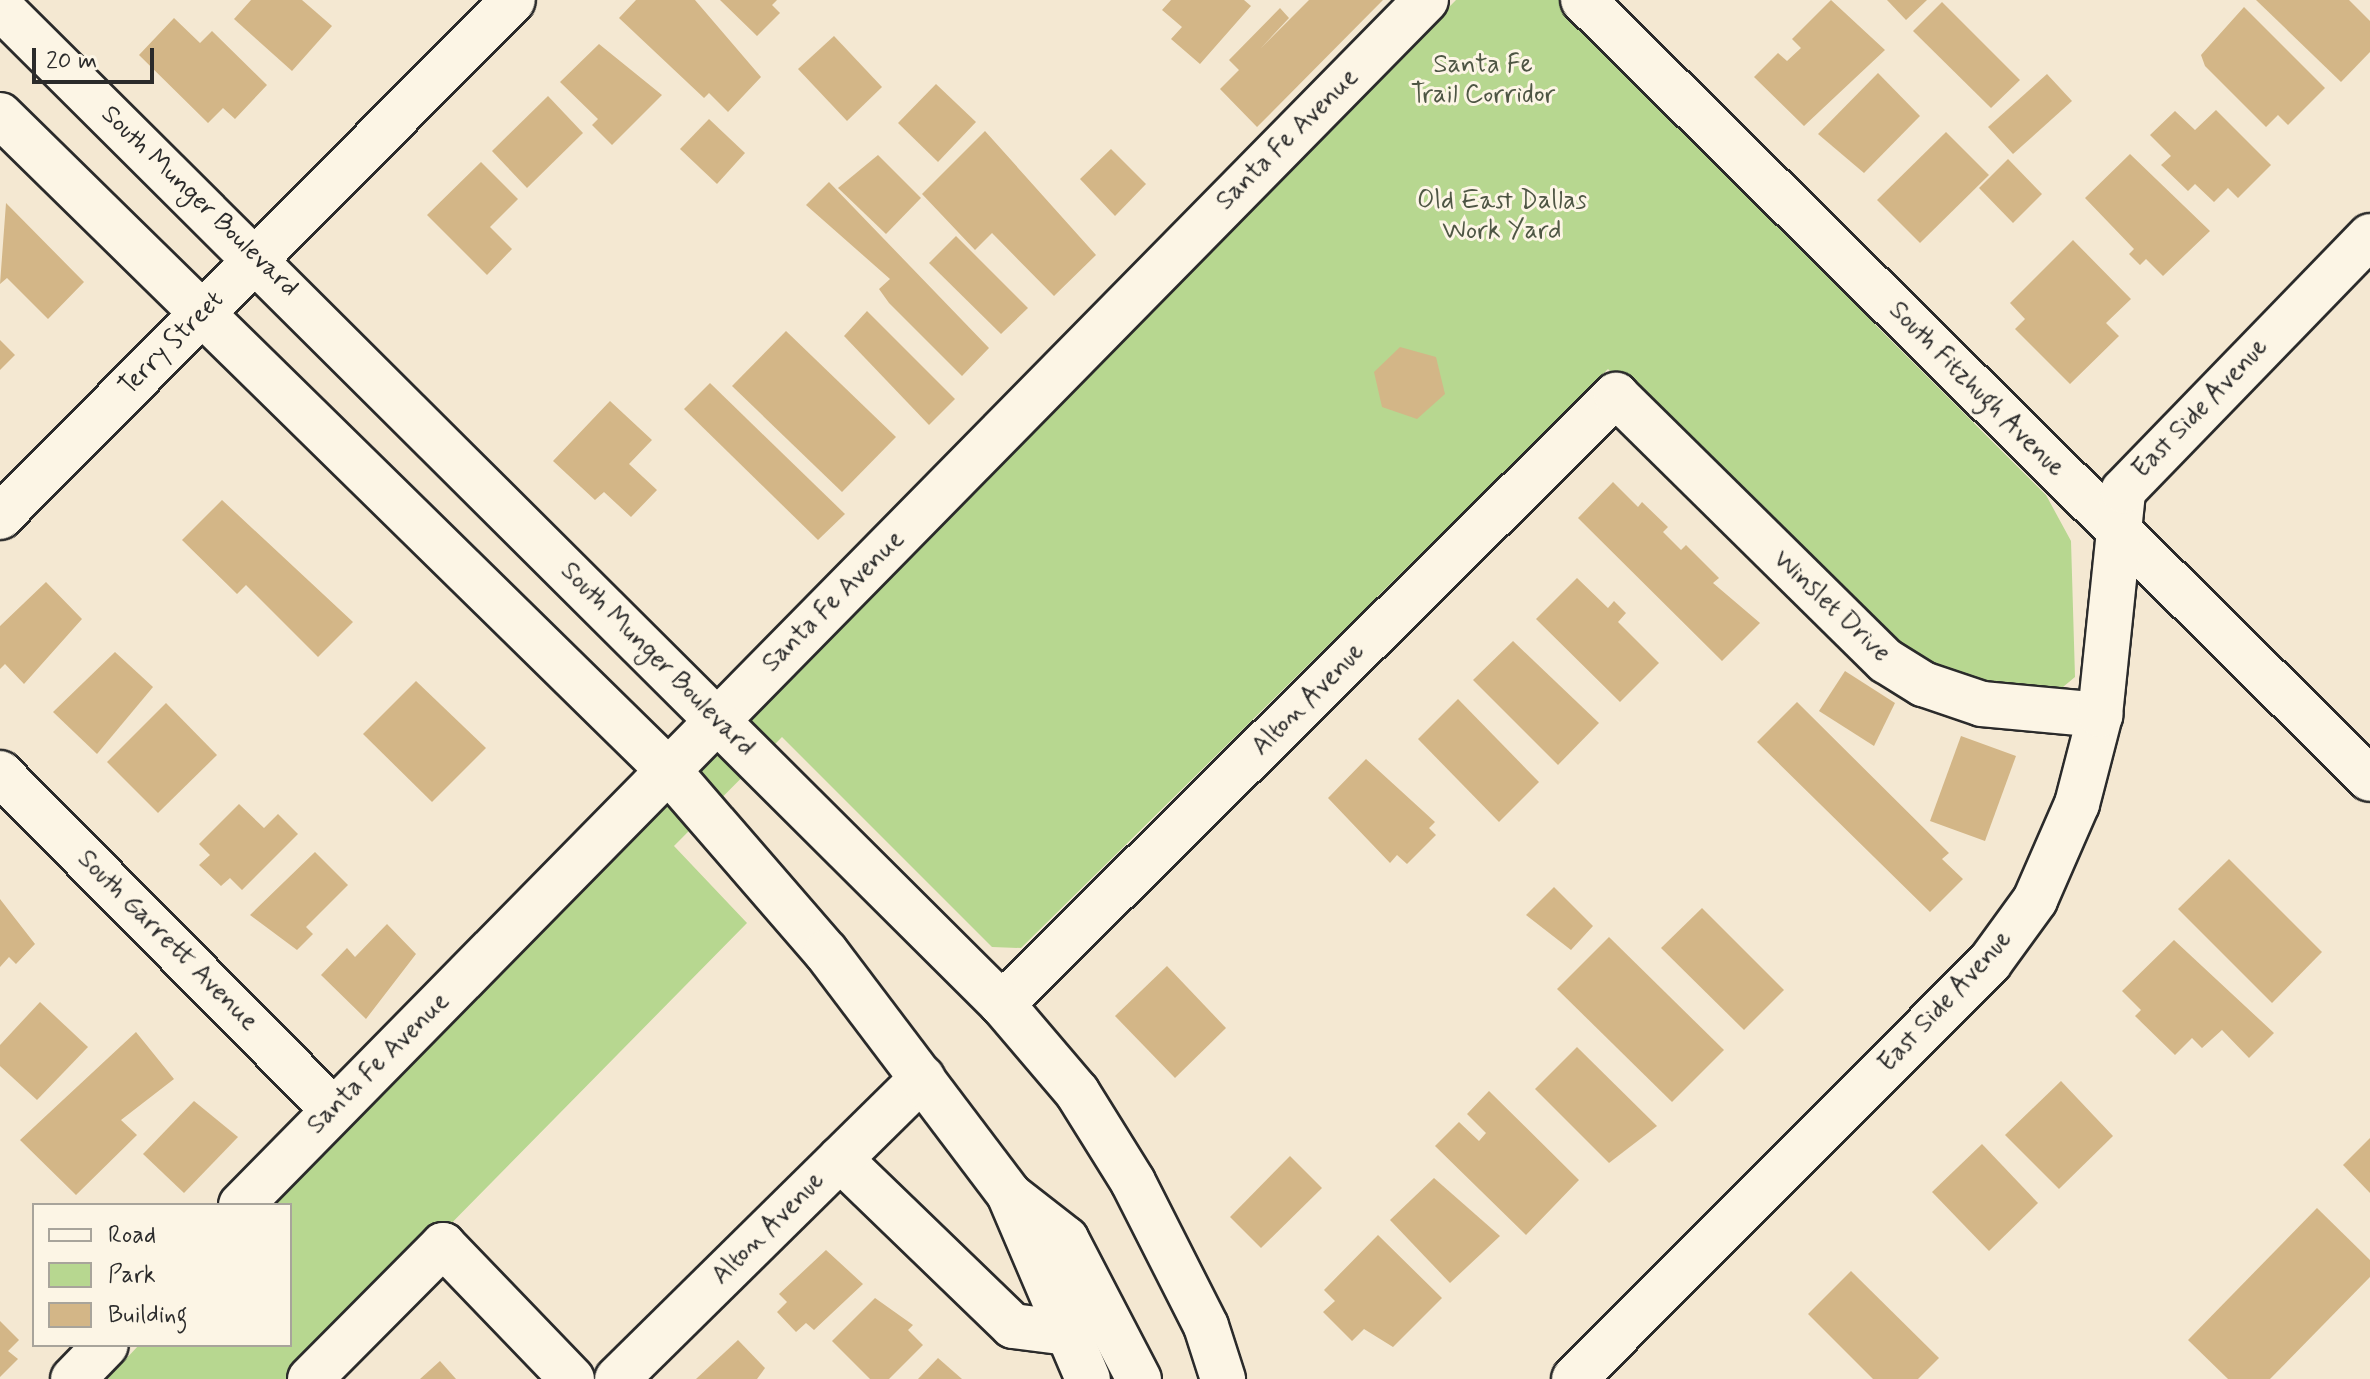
<!DOCTYPE html>
<style>
body{margin:0}
#map{position:relative;width:2370px;height:1379px;overflow:hidden;background:#f4e8d2;font-family:Mynerve,sans-serif}
div>[style]{position:absolute}
[style*='--x']{left:calc(var(--x)*1px);top:calc(var(--y)*1px);width:calc(var(--w)*1px);rotate:calc(var(--a)*1deg)}
.green>*{inset:0;background:#b7d790}
.building>*{inset:0;background:#d3b687}
.roads{filter:drop-shadow(2px 0 #2b2b2b) drop-shadow(-2px 0 #2b2b2b) drop-shadow(0 2px #2b2b2b) drop-shadow(0 -2px #2b2b2b)}
.minor>*{height:44px;margin:-22px;padding:0 22px;transform-origin:22px;border-radius:22px;background:#fcf5e5}
.secondary>*{height:44px;margin:-22px;padding:0 22px;transform-origin:22px;border-radius:22px;background:#fcf5e5}
span{translate:-50% -50%;white-space:nowrap;text-align:center;line-height:1.15;-webkit-text-stroke:6px #fcf5e5;paint-order:stroke}
.park-label{font-size:26px;color:#4e5644}
.street-label{font-size:26px;color:#2b2b2b}
.legend{position:absolute;left:32px;top:1203px;width:260px;height:144px;box-sizing:border-box;background:#fcf5e5;border:2px solid #a8a49b;margin:0;padding:10px 14px;list-style:none;font-size:24px;color:#2b2b2b}
.legend li{display:flex;align-items:center;gap:16px;height:40px}
.legend b{width:40px;border:2px solid #a8a49b}
.scale{position:absolute;left:32px;top:48px;width:122px;height:36px;box-sizing:border-box;border:4px solid #2b2b2b;border-top:0;padding-left:10px;font-size:24px;line-height:28px;white-space:nowrap;color:#2b2b2b;-webkit-text-stroke:6px #fcf5e5;paint-order:stroke}
</style>
<div id="map">
<div class="green">
<i style="clip-path:polygon(1456px 0,1584px 0,1574px 24px,2046px 495px,2071px 541px,2075px 677px,2057px 692px,2025px 693px,1931px 673px,1850px 605px,1608px 369px,1021px 948px,992px 947px,782px 737px,674px 846px,747px 923px,298px 1379px,107px 1379px,139px 1345px,290px 1345px,290px 1205px,275px 1205px)"></i>
</div>
<div class="building">
<i style="clip-path:polygon(251px 0,302px 0,332px 26px,292px 71px,234px 19px)"></i>
<i style="clip-path:polygon(636px 0,695px 0,761px 77px,728px 112px,709px 93px,704px 98px,619px 18px)"></i>
<i style="clip-path:polygon(720px 0,777px 0,772px 5px,780px 13px,757px 36px)"></i>
<i style="clip-path:polygon(1171px 0,1244px 0,1251px 6px,1200px 64px,1171px 39px,1182px 27px,1162px 10px)"></i>
<i style="clip-path:polygon(1309px 0,1383px 0,1257px 127px,1220px 89px,1239px 70px,1229px 60px,1280px 8px,1289px 18px,1261px 48px)"></i>
<i style="clip-path:polygon(1831px 0,1885px 50px,1804px 126px,1754px 77px,1778px 53px,1787px 61px,1801px 48px,1792px 39px)"></i>
<i style="clip-path:polygon(1887px 0,1927px 0,1906px 20px)"></i>
<i style="clip-path:polygon(2256px 0,2349px 0,2370px 21px,2370px 52px,2341px 82px)"></i>
<i style="clip-path:polygon(1942px 2px,2020px 80px,1991px 108px,1913px 31px)"></i>
<i style="clip-path:polygon(2244px 7px,2325px 88px,2288px 125px,2278px 115px,2266px 127px,2205px 66px,2201px 55px)"></i>
<i style="clip-path:polygon(174px 18px,200px 43px,212px 31px,267px 85px,235px 119px,223px 108px,208px 123px,139px 55px)"></i>
<i style="clip-path:polygon(834px 36px,882px 87px,847px 121px,798px 69px)"></i>
<i style="clip-path:polygon(599px 44px,662px 95px,612px 145px,592px 125px,598px 119px,560px 82px)"></i>
<i style="clip-path:polygon(1878px 73px,1920px 116px,1864px 173px,1818px 134px)"></i>
<i style="clip-path:polygon(2047px 74px,2072px 101px,2013px 154px,1988px 127px)"></i>
<i style="clip-path:polygon(936px 84px,976px 122px,938px 162px,898px 123px)"></i>
<i style="clip-path:polygon(548px 96px,583px 133px,527px 188px,492px 151px)"></i>
<i style="clip-path:polygon(2216px 110px,2271px 165px,2238px 198px,2228px 188px,2214px 202px,2195px 184px,2188px 191px,2161px 165px,2171px 156px,2150px 135px,2175px 111px,2195px 130px)"></i>
<i style="clip-path:polygon(709px 119px,745px 153px,717px 184px,680px 149px)"></i>
<i style="clip-path:polygon(985px 131px,1096px 255px,1054px 296px,992px 233px,975px 250px,922px 194px)"></i>
<i style="clip-path:polygon(1946px 132px,1989px 175px,1920px 243px,1877px 200px)"></i>
<i style="clip-path:polygon(1111px 149px,1146px 184px,1115px 216px,1080px 179px)"></i>
<i style="clip-path:polygon(2130px 154px,2210px 231px,2163px 276px,2146px 259px,2140px 265px,2129px 254px,2134px 249px,2085px 198px)"></i>
<i style="clip-path:polygon(878px 155px,921px 198px,886px 234px,838px 188px)"></i>
<i style="clip-path:polygon(2008px 159px,2042px 194px,2013px 223px,1979px 188px)"></i>
<i style="clip-path:polygon(481px 162px,518px 199px,490px 227px,512px 249px,487px 275px,427px 215px)"></i>
<i style="clip-path:polygon(829px 182px,989px 348px,962px 376px,889px 303px,879px 289px,890px 279px,806px 205px)"></i>
<i style="clip-path:polygon(6px 203px,84px 282px,48px 319px,7px 278px,0 284px)"></i>
<i style="clip-path:polygon(956px 236px,1028px 308px,1001px 334px,929px 263px)"></i>
<i style="clip-path:polygon(2073px 240px,2131px 299px,2106px 323px,2119px 336px,2070px 384px,2015px 329px,2025px 319px,2010px 303px)"></i>
<i style="clip-path:polygon(867px 311px,955px 399px,929px 425px,844px 336px)"></i>
<i style="clip-path:polygon(786px 331px,896px 437px,842px 492px,732px 386px)"></i>
<i style="clip-path:polygon(0 340px,15px 355px,0 370px)"></i>
<i style="clip-path:polygon(1400px 347px,1436px 357px,1445px 394px,1417px 419px,1382px 407px,1374px 372px)"></i>
<i style="clip-path:polygon(710px 383px,845px 514px,818px 540px,684px 409px)"></i>
<i style="clip-path:polygon(610px 401px,652px 440px,629px 464px,657px 490px,631px 517px,604px 492px,595px 500px,553px 461px)"></i>
<i style="clip-path:polygon(1613px 482px,1638px 507px,1642px 502px,1668px 527px,1663px 532px,1681px 550px,1686px 545px,1719px 578px,1713px 583px,1760px 623px,1722px 661px,1578px 518px)"></i>
<i style="clip-path:polygon(222px 500px,353px 622px,318px 657px,246px 585px,237px 594px,182px 540px)"></i>
<i style="clip-path:polygon(1577px 578px,1608px 608px,1614px 601px,1626px 613px,1618px 622px,1659px 663px,1620px 702px,1536px 619px)"></i>
<i style="clip-path:polygon(46px 582px,82px 619px,24px 684px,5px 664px,0 669px,0 626px)"></i>
<i style="clip-path:polygon(1513px 641px,1599px 723px,1558px 765px,1473px 680px)"></i>
<i style="clip-path:polygon(115px 652px,153px 687px,97px 754px,53px 712px)"></i>
<i style="clip-path:polygon(1845px 671px,1895px 703px,1874px 746px,1819px 711px)"></i>
<i style="clip-path:polygon(416px 681px,486px 748px,432px 802px,363px 734px)"></i>
<i style="clip-path:polygon(1458px 699px,1539px 782px,1499px 822px,1418px 739px)"></i>
<i style="clip-path:polygon(1797px 702px,1949px 853px,1942px 859px,1963px 879px,1930px 912px,1757px 742px)"></i>
<i style="clip-path:polygon(166px 703px,217px 755px,158px 813px,107px 762px)"></i>
<i style="clip-path:polygon(1961px 736px,2016px 756px,1985px 841px,1930px 821px)"></i>
<i style="clip-path:polygon(1366px 759px,1435px 822px,1429px 828px,1436px 835px,1407px 864px,1397px 855px,1390px 863px,1328px 798px)"></i>
<i style="clip-path:polygon(239px 804px,264px 828px,278px 814px,298px 834px,242px 890px,230px 878px,221px 886px,199px 865px,210px 855px,199px 844px)"></i>
<i style="clip-path:polygon(315px 852px,348px 885px,306px 927px,313px 934px,297px 950px,250px 915px)"></i>
<i style="clip-path:polygon(2229px 859px,2322px 952px,2272px 1003px,2178px 909px)"></i>
<i style="clip-path:polygon(1554px 887px,1593px 926px,1571px 950px,1526px 915px)"></i>
<i style="clip-path:polygon(0 899px,35px 944px,16px 964px,9px 957px,0 967px)"></i>
<i style="clip-path:polygon(1702px 908px,1784px 990px,1744px 1030px,1661px 948px)"></i>
<i style="clip-path:polygon(387px 924px,416px 954px,366px 1019px,321px 975px,347px 948px,355px 957px)"></i>
<i style="clip-path:polygon(1609px 937px,1724px 1050px,1672px 1102px,1557px 989px)"></i>
<i style="clip-path:polygon(2174px 940px,2274px 1033px,2249px 1058px,2222px 1030px,2202px 1048px,2192px 1038px,2175px 1055px,2135px 1016px,2141px 1010px,2122px 991px)"></i>
<i style="clip-path:polygon(1167px 966px,1226px 1028px,1175px 1078px,1115px 1016px)"></i>
<i style="clip-path:polygon(40px 1002px,88px 1047px,37px 1100px,0 1066px,0 1045px)"></i>
<i style="clip-path:polygon(136px 1032px,174px 1079px,121px 1120px,137px 1135px,76px 1195px,20px 1140px)"></i>
<i style="clip-path:polygon(1577px 1047px,1657px 1126px,1609px 1163px,1535px 1089px)"></i>
<i style="clip-path:polygon(2061px 1081px,2113px 1136px,2059px 1189px,2005px 1135px)"></i>
<i style="clip-path:polygon(1489px 1091px,1579px 1180px,1526px 1235px,1435px 1146px,1459px 1122px,1479px 1141px,1486px 1133px,1467px 1114px)"></i>
<i style="clip-path:polygon(194px 1101px,238px 1137px,184px 1193px,143px 1154px)"></i>
<i style="clip-path:polygon(2370px 1138px,2370px 1193px,2343px 1165px)"></i>
<i style="clip-path:polygon(1982px 1144px,2038px 1203px,1989px 1251px,1932px 1192px)"></i>
<i style="clip-path:polygon(1290px 1156px,1322px 1188px,1261px 1248px,1230px 1217px)"></i>
<i style="clip-path:polygon(1434px 1178px,1500px 1236px,1450px 1283px,1390px 1220px)"></i>
<i style="clip-path:polygon(2317px 1208px,2370px 1260px,2370px 1277px,2270px 1379px,2228px 1379px,2188px 1340px)"></i>
<i style="clip-path:polygon(1378px 1235px,1442px 1298px,1393px 1347px,1364px 1329px,1352px 1341px,1323px 1312px,1335px 1301px,1324px 1290px)"></i>
<i style="clip-path:polygon(826px 1250px,863px 1284px,814px 1330px,806px 1323px,796px 1332px,777px 1312px,787px 1302px,779px 1294px)"></i>
<i style="clip-path:polygon(1851px 1271px,1939px 1358px,1918px 1379px,1873px 1379px,1808px 1314px)"></i>
<i style="clip-path:polygon(875px 1298px,913px 1325px,908px 1330px,923px 1345px,889px 1379px,870px 1379px,832px 1341px)"></i>
<i style="clip-path:polygon(0 1321px,19px 1340px,8px 1351px,18px 1359px,0 1377px)"></i>
<i style="clip-path:polygon(738px 1340px,765px 1368px,757px 1379px,696px 1379px)"></i>
<i style="clip-path:polygon(938px 1358px,962px 1379px,918px 1379px)"></i>
<i style="clip-path:polygon(440px 1361px,456px 1379px,420px 1379px)"></i>
</div>
<div class="roads">
<div class="minor">
<i style="--x:1583;--y:0;--w:1107;--a:44.71"></i>
<i style="--x:0;--y:517;--w:728;--a:-45.22"></i>
<i style="--x:0;--y:773;--w:474;--a:45.3"></i>
<i style="--x:1002;--y:1004;--w:865;--a:-44.77"></i>
<i style="--x:1616;--y:395;--w:379;--a:44.6"></i>
<i style="--x:1886;--y:661;--w:44;--a:31.9"></i>
<i style="--x:1923;--y:684;--w:62;--a:18.7"></i>
<i style="--x:1982;--y:704;--w:119;--a:5.3"></i>
<i style="--x:840;--y:1159;--w:240;--a:44"></i>
<i style="--x:1013;--y:1326;--w:55;--a:7.3"></i>
<i style="--x:241;--y:1205;--w:1690;--a:-45.48"></i>
<i style="--x:73;--y:1379;--w:47;--a:-45.9"></i>
<i style="--x:310;--y:1379;--w:189;--a:-45.2"></i>
<i style="--x:443;--y:1245;--w:186;--a:46.1"></i>
<i style="--x:617;--y:1379;--w:429;--a:-44.6"></i>
<i style="--x:1574;--y:1379;--w:589;--a:-45.07"></i>
<i style="--x:1990;--y:962;--w:77;--a:-54"></i>
<i style="--x:2035;--y:900;--w:105;--a:-66.4"></i>
<i style="--x:2077;--y:804;--w:92;--a:-75.5"></i>
<i style="--x:2100;--y:715;--w:225;--a:-84.1"></i>
<i style="--x:2123;--y:491;--w:355;--a:-45.9"></i>
</div>
<div class="secondary">
<i style="--x:0;--y:7;--w:1414;--a:44.86"></i>
<i style="--x:1002;--y:1004;--w:116;--a:49.6"></i>
<i style="--x:1077;--y:1092;--w:106;--a:58.1"></i>
<i style="--x:1133;--y:1182;--w:161;--a:63.1"></i>
<i style="--x:1206;--y:1326;--w:56;--a:72.2"></i>
<i style="--x:0;--y:115;--w:937;--a:44.44"></i>
<i style="--x:669;--y:771;--w:240;--a:49.1"></i>
<i style="--x:826;--y:952;--w:303;--a:52.9"></i>
<i style="--x:1009;--y:1194;--w:201;--a:66.9"></i>
<i style="--x:1011;--y:1196;--w:70;--a:38"></i>
<i style="--x:1066;--y:1239;--w:158;--a:62.5"></i>
</div>
</div>
<div class="park-label">
<span style="left:1483px;top:81px">Santa Fe<br>Trail Corridor</span>
<span style="left:1502px;top:217px">Old East Dallas<br>Work Yard</span>
</div>
<div class="street-label">
<span style="left:1288px;top:140px;rotate:-45deg">Santa Fe Avenue</span>
<span style="left:199px;top:202px;rotate:44deg">South Munger Boulevard</span>
<span style="left:172px;top:344px;rotate:-45deg">Terry Street</span>
<span style="left:1976px;top:390px;rotate:45deg">South Fitzhugh Avenue</span>
<span style="left:2201px;top:409px;rotate:-46deg">East Side Avenue</span>
<span style="left:834px;top:602px;rotate:-45deg">Santa Fe Avenue</span>
<span style="left:1831px;top:607px;rotate:43deg">Winslet Drive</span>
<span style="left:657px;top:660px;rotate:45deg">South Munger Boulevard</span>
<span style="left:1309px;top:700px;rotate:-45deg">Alton Avenue</span>
<span style="left:167px;top:941px;rotate:45deg">South Garrett Avenue</span>
<span style="left:1946px;top:1002px;rotate:-47deg">East Side Avenue</span>
<span style="left:379px;top:1064px;rotate:-45deg">Santa Fe Avenue</span>
<span style="left:769px;top:1229px;rotate:-45deg">Alton Avenue</span>
</div>
<ul class="legend">
<li><b style="height:10px;background:#fcf5e5"></b>Road</li>
<li><b style="height:22px;background:#b7d790"></b>Park</li>
<li><b style="height:22px;background:#d3b687"></b>Building</li>
</ul>
<div class="scale">20 m</div>
</div>
